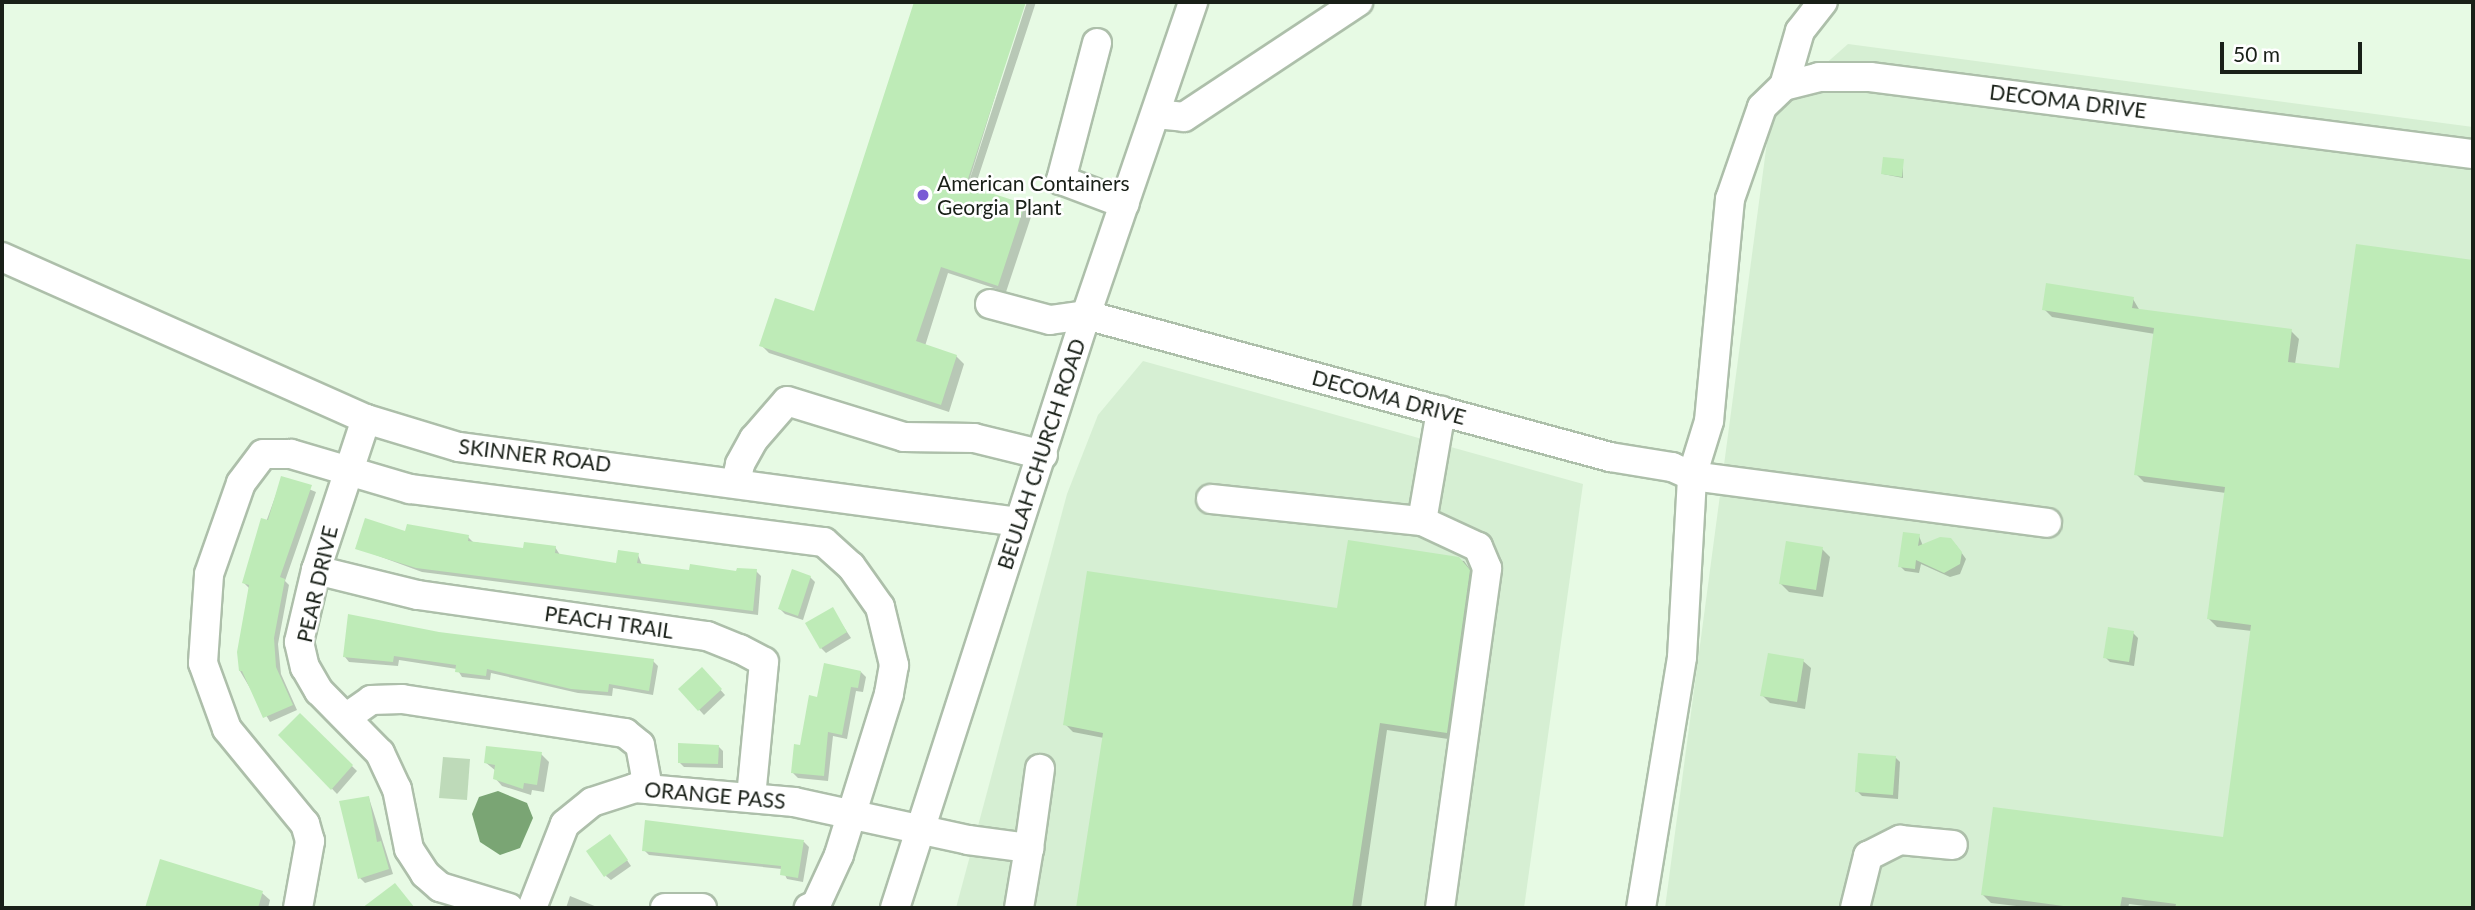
<!DOCTYPE html>
<style>
body{margin:0}
#map{position:relative;width:2475px;height:910px;overflow:hidden;background:#e7fae4;font-family:Lato,sans-serif}
div>[style]{position:absolute}
[style*='--x']{left:calc(var(--x)*1px);top:calc(var(--y)*1px);width:calc(var(--w)*1px);rotate:calc(var(--a)*1deg)}
.built>*{inset:0;background:#d6efd3}
.green>*{inset:0;background:#bedab9}
.water>*{inset:0;background:#7aa574}
.shadow>*{inset:0;background:#0003}
.building>*{inset:0;background:#beebb7}
.roads{filter:drop-shadow(2px 0 #adbfaa) drop-shadow(-2px 0 #adbfaa) drop-shadow(0 2px #adbfaa) drop-shadow(0 -2px #adbfaa)}
.minor>*{height:28px;margin:-14px;padding:0 14px;transform-origin:14px;border-radius:14px;background:#fff}
.dots>*{width:19px;height:19px;translate:-50% -50%;box-sizing:border-box;border:4px solid #fff;border-radius:50%}
span{translate:-50% -50%;white-space:nowrap;text-align:center;line-height:1.15;-webkit-text-stroke:5px #fff;paint-order:stroke}
.street-label{font-size:21px;color:#192018}
.poi-label{font-size:21px;color:#192018}
.left{translate:0 -50%;text-align:left}
.frame{position:absolute;inset:0;border:4px solid #192018;pointer-events:none}
.scale{position:absolute;left:2220px;top:42px;width:142px;height:32px;box-sizing:border-box;border:4px solid #192018;border-top:0;padding-left:9px;font-size:21px;line-height:24px;white-space:nowrap;color:#192018;-webkit-text-stroke:5px #fff;paint-order:stroke}
</style>
<div id="map">
<div class="built">
<i style="clip-path:polygon(1848px 44px,2473px 127px,2473px 908px,1665px 908px,1771px 112px)"></i>
<i style="clip-path:polygon(1143px 361px,1583px 484px,1524px 908px,956px 908px,1067px 494px,1098px 415px)"></i>
</div>
<div class="green">
<i style="clip-path:polygon(443px 757px,470px 759px,467px 800px,439px 798px)"></i>
</div>
<div class="water">
<i style="clip-path:polygon(498px 791px,527px 803px,533px 818px,520px 848px,500px 855px,480px 842px,472px 814px,479px 797px)"></i>
</div>
<div class="shadow">
<i style="clip-path:polygon(916px 2px,1024px 2px,965px 194px,1027px 2px,1036px 2px,974px 190px,1024px 206px,1032px 214px,1006px 292px,948px 273px,925px 346px,956px 356px,964px 364px,949px 412px,769px 353px,761px 345px,815px 313px)"></i>
<i style="clip-path:polygon(1903px 161px,1903px 178px,1883px 174px)"></i>
<i style="clip-path:polygon(2357px 246px,2473px 262px,2473px 908px,2161px 908px,2129px 904px,2128px 908px,2033px 908px,1991px 903px,1983px 895px,2225px 839px,2252px 631px,2217px 627px,2209px 619px,2226px 493px,2144px 482px,2136px 474px,2155px 334px,2052px 317px,2044px 309px,2133px 299px,2140px 311px,2291px 331px,2299px 339px,2295px 364px,2340px 370px)"></i>
<i style="clip-path:polygon(282px 478px,316px 492px,285px 581px,289px 585px,278px 644px,281px 674px,297px 710px,270px 722px,240px 671px,249px 588px,244px 583px)"></i>
<i style="clip-path:polygon(406px 533px,468px 537px,473px 542px,525px 550px,555px 547px,560px 555px,618px 565px,638px 555px,642px 565px,691px 572px,756px 571px,761px 576px,758px 615px,422px 572px,357px 548px)"></i>
<i style="clip-path:polygon(1919px 536px,1923px 546px,1956px 545px,1966px 559px,1960px 574px,1950px 577px,1921px 564px,1919px 573px,1905px 571px,1900px 566px)"></i>
<i style="clip-path:polygon(1349px 542px,1464px 561px,1477px 579px,1455px 740px,1387px 730px,1361px 908px,1078px 908px,1104px 738px,1073px 732px,1065px 724px,1338px 610px)"></i>
<i style="clip-path:polygon(1822px 549px,1830px 557px,1823px 597px,1789px 592px,1781px 584px)"></i>
<i style="clip-path:polygon(810px 577px,815px 582px,803px 620px,785px 614px,780px 609px)"></i>
<i style="clip-path:polygon(832px 609px,851px 638px,826px 653px,821px 648px)"></i>
<i style="clip-path:polygon(2133px 633px,2138px 638px,2134px 666px,2110px 662px,2105px 657px)"></i>
<i style="clip-path:polygon(438px 634px,653px 661px,658px 666px,653px 695px,613px 688px,612px 696px,578px 693px,491px 673px,490px 680px,462px 677px,457px 669px,399px 660px,398px 666px,349px 662px,345px 657px)"></i>
<i style="clip-path:polygon(1803px 661px,1811px 668px,1805px 709px,1770px 703px,1762px 695px)"></i>
<i style="clip-path:polygon(702px 669px,725px 695px,704px 715px,680px 689px)"></i>
<i style="clip-path:polygon(861px 672px,866px 677px,863px 692px,856px 691px,847px 739px,833px 736px,828px 781px,798px 778px,793px 773px,819px 699px)"></i>
<i style="clip-path:polygon(300px 715px,357px 771px,337px 794px,281px 735px)"></i>
<i style="clip-path:polygon(718px 746px,723px 751px,723px 768px,684px 767px,679px 762px)"></i>
<i style="clip-path:polygon(541px 754px,549px 762px,544px 792px,532px 790px,531px 795px,502px 786px,495px 778px,496px 771px,485px 762px)"></i>
<i style="clip-path:polygon(1895px 757px,1900px 762px,1898px 799px,1862px 796px,1857px 791px)"></i>
<i style="clip-path:polygon(369px 798px,393px 874px,365px 883px,360px 878px)"></i>
<i style="clip-path:polygon(614px 841px,631px 866px,611px 880px,606px 876px)"></i>
<i style="clip-path:polygon(804px 842px,809px 847px,803px 882px,787px 879px,782px 869px,649px 855px,644px 850px)"></i>
<i style="clip-path:polygon(162px 861px,262px 893px,270px 900px,268px 908px,147px 908px)"></i>
<i style="clip-path:polygon(570px 896px,597px 907px,599px 908px,566px 908px)"></i>
</div>
<div class="building">
<i style="clip-path:polygon(914px 2px,1026px 2px,966px 185px,1025px 204px,998px 286px,941px 267px,916px 341px,957px 355px,941px 405px,759px 346px,775px 298px,814px 311px)"></i>
<i style="clip-path:polygon(1883px 157px,1904px 159px,1902px 177px,1881px 174px)"></i>
<i style="clip-path:polygon(2356px 244px,2473px 260px,2473px 908px,2175px 908px,2176px 904px,2122px 897px,2120px 908px,2078px 908px,1981px 895px,1993px 807px,2223px 837px,2251px 625px,2207px 619px,2225px 487px,2134px 475px,2154px 328px,2042px 310px,2046px 283px,2134px 297px,2132px 308px,2292px 329px,2288px 362px,2339px 368px)"></i>
<i style="clip-path:polygon(281px 476px,312px 485px,280px 577px,285px 579px,274px 638px,276px 667px,293px 705px,263px 718px,242px 671px,239px 671px,237px 652px,249px 585px,242px 583px,261px 518px,268px 520px)"></i>
<i style="clip-path:polygon(365px 518px,405px 531px,407px 524px,469px 535px,468px 541px,523px 548px,524px 542px,556px 546px,555px 553px,616px 563px,618px 550px,639px 553px,637px 563px,689px 570px,690px 564px,736px 571px,737px 568px,757px 569px,753px 611px,416px 568px,355px 549px)"></i>
<i style="clip-path:polygon(1903px 532px,1920px 534px,1918px 546px,1940px 537px,1951px 538px,1962px 552px,1960px 564px,1944px 573px,1916px 560px,1915px 569px,1898px 567px)"></i>
<i style="clip-path:polygon(1348px 540px,1459px 557px,1470px 570px,1447px 733px,1380px 723px,1352px 908px,1076px 908px,1103px 733px,1063px 725px,1087px 571px,1337px 608px)"></i>
<i style="clip-path:polygon(1786px 541px,1823px 547px,1816px 590px,1779px 584px)"></i>
<i style="clip-path:polygon(792px 569px,811px 576px,798px 616px,778px 609px)"></i>
<i style="clip-path:polygon(833px 607px,847px 632px,820px 649px,805px 623px)"></i>
<i style="clip-path:polygon(348px 614px,439px 632px,654px 659px,649px 691px,609px 684px,608px 692px,571px 689px,487px 669px,486px 676px,455px 672px,456px 665px,394px 656px,393px 662px,343px 657px)"></i>
<i style="clip-path:polygon(2108px 627px,2134px 631px,2129px 662px,2103px 658px)"></i>
<i style="clip-path:polygon(1768px 653px,1804px 659px,1797px 702px,1760px 696px)"></i>
<i style="clip-path:polygon(824px 663px,861px 671px,858px 688px,851px 687px,842px 735px,828px 732px,824px 776px,791px 773px,794px 744px,800px 745px,809px 695px,817px 697px)"></i>
<i style="clip-path:polygon(702px 667px,722px 689px,698px 711px,678px 689px)"></i>
<i style="clip-path:polygon(300px 713px,353px 765px,331px 790px,278px 735px)"></i>
<i style="clip-path:polygon(678px 743px,719px 745px,718px 764px,678px 763px)"></i>
<i style="clip-path:polygon(486px 746px,542px 752px,537px 785px,524px 783px,523px 789px,493px 779px,495px 765px,484px 763px)"></i>
<i style="clip-path:polygon(1858px 753px,1896px 756px,1893px 795px,1855px 792px)"></i>
<i style="clip-path:polygon(369px 796px,377px 842px,381px 841px,389px 869px,358px 879px,339px 801px)"></i>
<i style="clip-path:polygon(645px 820px,804px 840px,798px 878px,780px 875px,781px 866px,642px 851px)"></i>
<i style="clip-path:polygon(610px 834px,628px 860px,604px 877px,586px 851px)"></i>
<i style="clip-path:polygon(160px 859px,263px 891px,258px 908px,145px 908px)"></i>
<i style="clip-path:polygon(395px 883px,415px 908px,362px 908px)"></i>
</div>
<div class="roads">
<div class="minor">
<i style="--x:1097;--y:43;--w:142;--a:104.7"></i>
<i style="--x:1061;--y:180;--w:68;--a:20.6"></i>
<i style="--x:1784;--y:86;--w:57;--a:-73.8"></i>
<i style="--x:1800;--y:31;--w:37;--a:-52"></i>
<i style="--x:1156;--y:114;--w:28;--a:6"></i>
<i style="--x:1184;--y:117;--w:209;--a:-33.5"></i>
<i style="--x:2;--y:257;--w:398;--a:24"></i>
<i style="--x:366;--y:419;--w:97;--a:16.8"></i>
<i style="--x:459;--y:447;--w:564;--a:7.64"></i>
<i style="--x:990;--y:304;--w:62;--a:14.9"></i>
<i style="--x:1050;--y:320;--w:36;--a:-8"></i>
<i style="--x:1086;--y:315;--w:543;--a:15.16"></i>
<i style="--x:1610;--y:457;--w:63;--a:9.2"></i>
<i style="--x:1672;--y:467;--w:22;--a:24"></i>
<i style="--x:1692;--y:476;--w:58;--a:-72.8"></i>
<i style="--x:1709;--y:421;--w:223;--a:-84.6"></i>
<i style="--x:1730;--y:199;--w:97;--a:-70.8"></i>
<i style="--x:1762;--y:107;--w:30;--a:-44"></i>
<i style="--x:1784;--y:86;--w:36;--a:-14"></i>
<i style="--x:1819;--y:77;--w:51;--a:0"></i>
<i style="--x:1870;--y:77;--w:608;--a:7.28"></i>
<i style="--x:366;--y:419;--w:159;--a:108.3"></i>
<i style="--x:316;--y:570;--w:74;--a:103.3"></i>
<i style="--x:299;--y:642;--w:26;--a:77"></i>
<i style="--x:305;--y:667;--w:28;--a:60"></i>
<i style="--x:319;--y:691;--w:87;--a:45.5"></i>
<i style="--x:380;--y:753;--w:40;--a:65"></i>
<i style="--x:397;--y:789;--w:61;--a:78.7"></i>
<i style="--x:409;--y:849;--w:30;--a:57"></i>
<i style="--x:425;--y:874;--w:20;--a:41"></i>
<i style="--x:440;--y:887;--w:72;--a:16.9"></i>
<i style="--x:736;--y:482;--w:18;--a:-77"></i>
<i style="--x:740;--y:464;--w:29;--a:-61"></i>
<i style="--x:754;--y:439;--w:50;--a:-49"></i>
<i style="--x:787;--y:401;--w:122;--a:17.1"></i>
<i style="--x:904;--y:437;--w:70;--a:0.8"></i>
<i style="--x:974;--y:438;--w:71;--a:13.8"></i>
<i style="--x:1211;--y:499;--w:212;--a:6"></i>
<i style="--x:316;--y:570;--w:105;--a:13.8"></i>
<i style="--x:418;--y:595;--w:292;--a:8.1"></i>
<i style="--x:707;--y:636;--w:35;--a:22"></i>
<i style="--x:740;--y:649;--w:27;--a:28"></i>
<i style="--x:764;--y:662;--w:136;--a:95.5"></i>
<i style="--x:347;--y:717;--w:29;--a:-35"></i>
<i style="--x:371;--y:700;--w:31;--a:-2"></i>
<i style="--x:402;--y:699;--w:226;--a:8.7"></i>
<i style="--x:625;--y:733;--w:19;--a:39"></i>
<i style="--x:640;--y:745;--w:44;--a:79.5"></i>
<i style="--x:298;--y:908;--w:68;--a:-79.8"></i>
<i style="--x:310;--y:841;--w:18;--a:-106"></i>
<i style="--x:305;--y:824;--w:123;--a:-129.4"></i>
<i style="--x:227;--y:729;--w:70;--a:-110"></i>
<i style="--x:203;--y:663;--w:89;--a:-86.1"></i>
<i style="--x:209;--y:574;--w:96;--a:-70.6"></i>
<i style="--x:241;--y:483;--w:36;--a:-53"></i>
<i style="--x:263;--y:454;--w:28;--a:0"></i>
<i style="--x:291;--y:454;--w:124;--a:16.4"></i>
<i style="--x:410;--y:489;--w:417;--a:7.3"></i>
<i style="--x:824;--y:542;--w:36;--a:42"></i>
<i style="--x:851;--y:566;--w:50;--a:54.7"></i>
<i style="--x:880;--y:607;--w:60;--a:76.4"></i>
<i style="--x:894;--y:665;--w:29;--a:100"></i>
<i style="--x:889;--y:694;--w:169;--a:107.3"></i>
<i style="--x:839;--y:855;--w:55;--a:114.7"></i>
<i style="--x:816;--y:905;--w:8;--a:157"></i>
<i style="--x:532;--y:908;--w:90;--a:-68.6"></i>
<i style="--x:565;--y:824;--w:35;--a:-39"></i>
<i style="--x:592;--y:802;--w:45;--a:-18"></i>
<i style="--x:635;--y:788;--w:160;--a:5"></i>
<i style="--x:794;--y:802;--w:178;--a:12.3"></i>
<i style="--x:968;--y:840;--w:62;--a:7.5"></i>
<i style="--x:1029;--y:848;--w:80;--a:-82.1"></i>
<i style="--x:665;--y:908;--w:37;--a:0"></i>
<i style="--x:895;--y:908;--w:623;--a:-72.15"></i>
<i style="--x:1086;--y:315;--w:331;--a:-71.1"></i>
<i style="--x:1019;--y:908;--w:61;--a:-80.5"></i>
<i style="--x:1440;--y:908;--w:343;--a:-82.1"></i>
<i style="--x:1487;--y:568;--w:23;--a:-113"></i>
<i style="--x:1478;--y:547;--w:62;--a:-155.1"></i>
<i style="--x:1422;--y:521;--w:112;--a:-80.2"></i>
<i style="--x:1641;--y:908;--w:254;--a:-80.7"></i>
<i style="--x:1682;--y:657;--w:181;--a:-86.8"></i>
<i style="--x:1692;--y:476;--w:358;--a:7.5"></i>
<i style="--x:1855;--y:908;--w:54;--a:-76"></i>
<i style="--x:1868;--y:856;--w:36;--a:-27"></i>
<i style="--x:1900;--y:840;--w:53;--a:5.4"></i>
</div>
</div>
<div class="dots">
<i style="left:923px;top:195px;background:#7a5ad5"></i>
</div>
<div class="street-label">
<span style="left:2068px;top:101px;rotate:7deg">DECOMA DRIVE</span>
<span style="left:1389px;top:397px;rotate:15deg">DECOMA DRIVE</span>
<span style="left:1041px;top:454px;rotate:-72deg">BEULAH CHURCH ROAD</span>
<span style="left:535px;top:455px;rotate:7deg">SKINNER ROAD</span>
<span style="left:317px;top:584px;rotate:-77deg">PEAR DRIVE</span>
<span style="left:609px;top:622px;rotate:8deg">PEACH TRAIL</span>
<span style="left:715px;top:795px;rotate:5deg">ORANGE PASS</span>
</div>
<div class="poi-label">
<span class="left" style="left:937px;top:195px">American Containers<br>Georgia Plant</span>
</div>
<div class="frame"></div>
<div class="scale">50 m</div>
</div>
